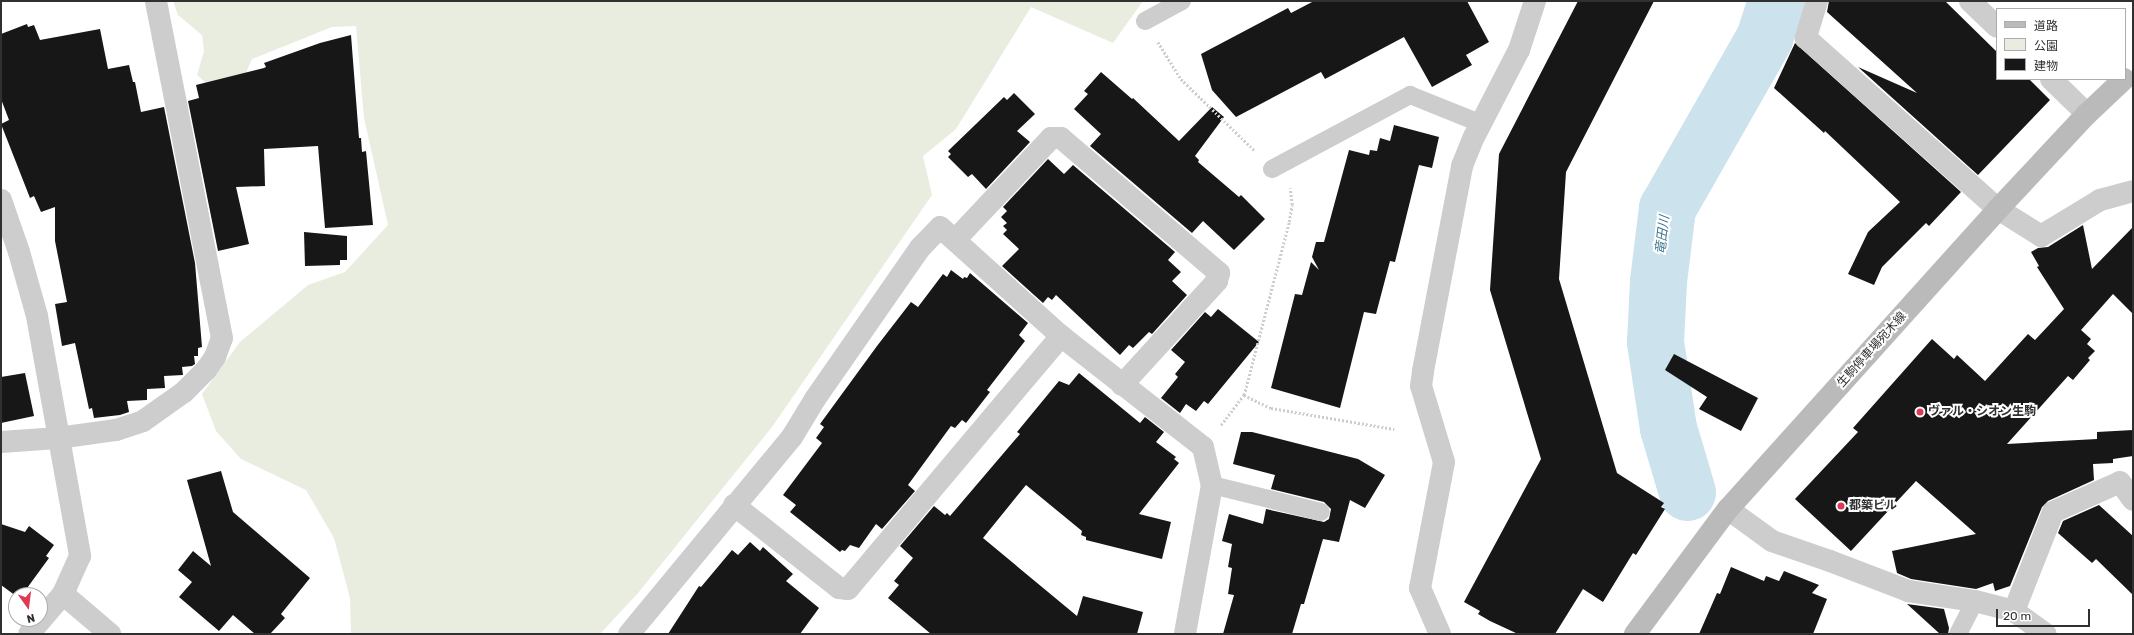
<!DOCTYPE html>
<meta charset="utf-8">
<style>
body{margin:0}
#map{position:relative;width:2134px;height:635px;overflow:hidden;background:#fff;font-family:Rubik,"Noto Sans JP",sans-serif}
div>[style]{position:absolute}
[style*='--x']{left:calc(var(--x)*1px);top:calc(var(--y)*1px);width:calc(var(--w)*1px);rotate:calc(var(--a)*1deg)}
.green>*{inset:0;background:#e8eddf}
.river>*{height:57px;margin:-28.5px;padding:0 28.5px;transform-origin:28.5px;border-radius:28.5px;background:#cce2ec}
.building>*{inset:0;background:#171717}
.path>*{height:2.5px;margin-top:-1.25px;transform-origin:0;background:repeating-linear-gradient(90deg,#cdcdcd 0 2px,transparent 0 4px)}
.service>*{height:18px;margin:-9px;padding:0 9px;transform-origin:9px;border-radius:9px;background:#cdcdcd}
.minor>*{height:22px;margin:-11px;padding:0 11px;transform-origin:11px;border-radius:11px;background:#cdcdcd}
.secondary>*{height:22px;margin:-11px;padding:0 11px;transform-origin:11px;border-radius:11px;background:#bababa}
.dots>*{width:11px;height:11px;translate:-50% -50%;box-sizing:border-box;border:2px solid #fff;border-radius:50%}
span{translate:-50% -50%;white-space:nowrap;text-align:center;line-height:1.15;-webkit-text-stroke:4px #fff;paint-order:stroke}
.street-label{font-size:12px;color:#303030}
.poi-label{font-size:12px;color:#303030;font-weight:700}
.left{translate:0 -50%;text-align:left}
.water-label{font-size:13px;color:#407991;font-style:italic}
.frame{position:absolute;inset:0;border:2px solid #303030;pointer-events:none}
.legend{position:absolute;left:1996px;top:8px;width:130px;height:72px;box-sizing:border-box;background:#fff;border:1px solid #acacac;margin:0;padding:5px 7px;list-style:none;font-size:12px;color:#303030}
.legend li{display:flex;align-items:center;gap:8px;height:20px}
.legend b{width:20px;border:1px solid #acacac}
.north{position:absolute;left:8px;top:587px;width:40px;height:40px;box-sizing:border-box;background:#fff;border:1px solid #acacac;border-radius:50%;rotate:166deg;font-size:11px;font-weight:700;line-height:16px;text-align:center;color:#303030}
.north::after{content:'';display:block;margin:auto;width:14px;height:18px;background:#e03955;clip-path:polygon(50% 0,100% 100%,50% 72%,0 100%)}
.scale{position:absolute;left:1996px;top:609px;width:94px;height:18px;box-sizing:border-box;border:2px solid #303030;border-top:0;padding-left:5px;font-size:12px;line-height:14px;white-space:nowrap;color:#303030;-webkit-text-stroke:3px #fff;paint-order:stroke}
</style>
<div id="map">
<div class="green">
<i style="clip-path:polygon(173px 1px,1143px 1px,1113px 43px,1031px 7px,956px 129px,923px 156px,932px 195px,772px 427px,638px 593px,600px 634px,351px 634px,350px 598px,334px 538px,306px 490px,241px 459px,216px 431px,202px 394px,240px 342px,308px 285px,345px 272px,388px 225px,364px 118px,356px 26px,332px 27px,252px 59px,242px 82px,217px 93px,197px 75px,204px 51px,202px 35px,178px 15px)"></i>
</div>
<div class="river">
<i style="--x:1687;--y:492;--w:67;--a:-106.5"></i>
<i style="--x:1668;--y:428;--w:87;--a:-98.6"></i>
<i style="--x:1655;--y:342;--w:61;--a:-87.2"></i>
<i style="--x:1658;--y:281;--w:74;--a:-83"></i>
<i style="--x:1667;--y:208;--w:196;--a:-60.3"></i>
<i style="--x:1764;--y:38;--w:39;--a:-72"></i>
</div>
<div class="building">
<i style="clip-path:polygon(1314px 1px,1467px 1px,1489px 42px,1466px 55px,1472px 65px,1432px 87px,1404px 37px,1325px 79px,1321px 72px,1236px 117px,1212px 90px,1201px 54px,1288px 8px,1291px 13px)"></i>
<i style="clip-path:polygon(1578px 1px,1654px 1px,1566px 172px,1559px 279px,1617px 473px,1664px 503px,1661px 507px,1665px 509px,1636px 555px,1633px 553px,1603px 602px,1583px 589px,1555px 634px,1518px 634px,1490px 621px,1478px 614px,1480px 611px,1464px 602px,1541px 459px,1490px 290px,1499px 154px)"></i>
<i style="clip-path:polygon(1829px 1px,1945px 1px,1997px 52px,1997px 79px,2029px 79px,2050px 100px,1978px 175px,1858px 67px,1917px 93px,1827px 12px)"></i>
<i style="clip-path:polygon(27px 24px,28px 27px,34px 25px,40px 40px,100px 29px,108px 69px,129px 65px,133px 82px,135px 82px,141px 112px,164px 107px,195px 263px,202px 347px,198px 348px,198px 356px,194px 356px,195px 364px,192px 366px,182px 367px,183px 375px,164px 376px,165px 388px,147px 389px,147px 400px,127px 401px,129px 412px,120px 415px,94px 418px,92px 408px,89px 409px,75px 343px,62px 346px,55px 304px,67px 302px,55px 241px,55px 207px,41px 212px,34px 196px,30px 198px,1px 124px,9px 120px,1px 99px,1px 34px)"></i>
<i style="clip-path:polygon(351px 35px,359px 138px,361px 138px,362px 152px,366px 151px,373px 225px,325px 228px,318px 146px,264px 149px,265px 186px,236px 187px,249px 244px,218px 251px,188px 101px,199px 98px,196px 85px,264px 68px,266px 67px,264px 63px,320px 43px)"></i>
<i style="clip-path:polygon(1795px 43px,1961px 192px,1929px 226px,1926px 223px,1882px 267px,1874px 285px,1848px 274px,1868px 232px,1900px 202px,1825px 131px,1824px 133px,1774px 88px)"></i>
<i style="clip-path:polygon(1101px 72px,1132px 99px,1133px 98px,1179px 141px,1212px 107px,1224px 117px,1195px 156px,1199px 160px,1198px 162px,1239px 197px,1241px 195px,1265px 219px,1234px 250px,1203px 221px,1192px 233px,1090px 146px,1101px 134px,1074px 109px,1088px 94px,1084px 91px)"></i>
<i style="clip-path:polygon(1014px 93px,1035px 114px,1017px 131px,1030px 142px,986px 189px,972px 174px,968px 177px,948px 157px,951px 154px,948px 151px,1004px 97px,1007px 100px)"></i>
<i style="clip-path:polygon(1394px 125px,1439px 137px,1432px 168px,1419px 165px,1395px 262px,1390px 261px,1376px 314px,1364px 312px,1340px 408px,1271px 388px,1295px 294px,1302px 295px,1311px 262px,1319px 270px,1312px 257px,1316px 242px,1324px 242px,1349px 150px,1369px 155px,1370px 150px,1377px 151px,1380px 138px,1390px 141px)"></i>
<i style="clip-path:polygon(1048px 159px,1064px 174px,1073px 165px,1175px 252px,1168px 260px,1181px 272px,1172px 281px,1187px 295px,1152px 334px,1149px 332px,1133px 348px,1129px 345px,1120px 355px,1056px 295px,1052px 300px,1048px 297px,1043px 303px,1002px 266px,1019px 249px,1003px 234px,1007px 230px,1003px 226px,1007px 223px,1001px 217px,1007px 211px,1003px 207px)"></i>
<i style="clip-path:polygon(2083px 225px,2092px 269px,2133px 227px,2133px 314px,2113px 294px,2081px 330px,2091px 339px,2087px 344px,2095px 351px,2088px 358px,2090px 360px,2073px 380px,2068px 376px,2007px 444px,2097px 439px,2097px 432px,2133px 430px,2133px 456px,2113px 459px,2113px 463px,2093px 464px,2094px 480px,2048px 501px,2042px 507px,2010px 586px,1995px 591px,1993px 583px,1976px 589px,1911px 579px,1897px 573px,1892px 551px,1976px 534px,1916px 481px,1851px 551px,1795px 499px,1858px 432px,1853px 428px,1932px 339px,1954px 359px,1957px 355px,1985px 381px,2028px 334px,2035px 340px,2064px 309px,2037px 267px,2039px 266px,2031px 252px,2038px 248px,2048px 247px)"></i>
<i style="clip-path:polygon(304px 232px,347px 236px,347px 260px,340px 260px,340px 265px,305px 266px)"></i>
<i style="clip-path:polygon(951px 270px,963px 279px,964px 277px,967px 278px,970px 273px,1028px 323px,1019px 335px,1025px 341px,987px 390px,990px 392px,966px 423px,962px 420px,955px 428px,951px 426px,908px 485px,915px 491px,882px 529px,876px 524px,859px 548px,850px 545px,845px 551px,842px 550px,840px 552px,790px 512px,796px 505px,783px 495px,822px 443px,816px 438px,824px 427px,820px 424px,877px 346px,911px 302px,918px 307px,943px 274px,947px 277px)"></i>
<i style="clip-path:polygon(1218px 309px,1259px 342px,1208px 404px,1204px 401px,1196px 411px,1186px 404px,1180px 413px,1161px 398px,1178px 377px,1175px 374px,1185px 362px,1171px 350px,1205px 312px,1211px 317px)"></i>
<i style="clip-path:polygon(1674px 354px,1758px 398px,1741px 431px,1699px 409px,1707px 397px,1665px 370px)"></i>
<i style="clip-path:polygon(25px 373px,34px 416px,1px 423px,1px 377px)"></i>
<i style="clip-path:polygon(1079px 373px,1140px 423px,1145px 417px,1164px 432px,1156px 442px,1176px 457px,1174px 459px,1179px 463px,1139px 514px,1171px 522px,1162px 559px,1086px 540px,1086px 537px,1081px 535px,1082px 531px,1026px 485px,983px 538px,1077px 616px,1083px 596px,1143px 612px,1137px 634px,931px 634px,888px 598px,899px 585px,894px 581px,913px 558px,900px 546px,934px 506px,945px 515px,947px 513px,950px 516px,1020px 434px,1017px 432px,1059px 381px,1069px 385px)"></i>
<i style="clip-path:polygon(1241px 432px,1252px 432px,1358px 459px,1385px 475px,1365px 508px,1350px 500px,1339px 542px,1323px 539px,1304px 604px,1301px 604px,1292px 634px,1223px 634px,1234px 595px,1228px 594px,1232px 568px,1228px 567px,1232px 544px,1222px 541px,1229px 514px,1263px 524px,1266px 509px,1324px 522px,1329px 519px,1331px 509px,1324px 502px,1271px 489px,1275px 475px,1233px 464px)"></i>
<i style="clip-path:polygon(221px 471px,233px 512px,310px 578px,281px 614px,285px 618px,270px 634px,255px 634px,233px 615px,219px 631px,179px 597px,192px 582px,178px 570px,193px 551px,211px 566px,187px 480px)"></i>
<i style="clip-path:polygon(2099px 505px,2133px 536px,2133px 595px,2096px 559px,2092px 563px,2058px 533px,2063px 521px)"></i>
<i style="clip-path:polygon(1px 524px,25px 532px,29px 526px,54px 545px,46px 556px,49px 558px,22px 595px,16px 596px,1px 585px)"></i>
<i style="clip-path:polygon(750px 542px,760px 551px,763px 547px,793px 574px,786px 581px,819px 608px,800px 634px,668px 634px,699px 586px,701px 587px,732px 550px,738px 555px)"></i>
<i style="clip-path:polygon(1731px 567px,1764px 581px,1766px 576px,1779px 581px,1784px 571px,1819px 585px,1812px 593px,1827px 599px,1813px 634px,1699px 634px,1717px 593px,1720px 594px)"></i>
<i style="clip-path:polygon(1907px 604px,1944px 609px,1949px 628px,1948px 634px,1940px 634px)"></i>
</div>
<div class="path">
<i style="--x:1158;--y:42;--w:44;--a:58.1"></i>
<i style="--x:1181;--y:79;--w:102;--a:44.2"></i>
<i style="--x:1244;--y:395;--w:30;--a:26"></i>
<i style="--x:1271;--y:408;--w:125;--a:9.7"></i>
<i style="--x:1221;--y:425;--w:38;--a:-53"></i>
<i style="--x:1244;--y:395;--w:179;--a:-75.4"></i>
<i style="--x:1289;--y:222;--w:17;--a:-80"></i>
<i style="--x:1292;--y:205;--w:17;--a:-97"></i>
</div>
<div class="service">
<i style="--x:1145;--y:21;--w:42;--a:-28.4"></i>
<i style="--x:1272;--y:169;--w:157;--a:-28.2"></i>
<i style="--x:1410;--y:95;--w:78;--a:21.9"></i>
<i style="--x:1212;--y:485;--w:112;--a:13.9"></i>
<i style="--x:1958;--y:634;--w:37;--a:-63"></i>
</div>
<div class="minor">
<i style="--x:1817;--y:1;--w:39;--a:107"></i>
<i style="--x:1806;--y:38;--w:257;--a:41.7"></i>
<i style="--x:1998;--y:209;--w:51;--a:32.1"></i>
<i style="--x:2041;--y:236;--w:69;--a:-31.4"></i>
<i style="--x:2100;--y:200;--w:34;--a:-15"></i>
<i style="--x:1970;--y:1;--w:37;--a:44"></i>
<i style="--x:2051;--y:79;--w:50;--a:44.2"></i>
<i style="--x:1;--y:200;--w:55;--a:70.9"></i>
<i style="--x:19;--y:252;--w:66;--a:74.3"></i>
<i style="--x:37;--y:316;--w:244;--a:79.8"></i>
<i style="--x:80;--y:556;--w:42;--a:114.1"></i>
<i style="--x:63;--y:594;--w:52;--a:130.4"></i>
<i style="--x:955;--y:240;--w:140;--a:-46.7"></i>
<i style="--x:1051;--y:138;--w:10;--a:0"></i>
<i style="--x:1061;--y:138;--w:208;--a:40.5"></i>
<i style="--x:1219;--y:273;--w:8;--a:104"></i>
<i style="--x:1217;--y:281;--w:141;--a:132.4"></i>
<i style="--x:1;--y:442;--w:57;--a:-4"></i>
<i style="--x:58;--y:438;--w:59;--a:-7.9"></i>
<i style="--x:116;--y:430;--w:28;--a:-18"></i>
<i style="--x:143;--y:421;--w:50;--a:-35.3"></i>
<i style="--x:184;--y:392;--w:31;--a:-45"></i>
<i style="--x:206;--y:370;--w:16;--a:-55"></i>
<i style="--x:215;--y:357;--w:20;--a:-70"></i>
<i style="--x:222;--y:338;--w:343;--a:-101.1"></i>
<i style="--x:734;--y:505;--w:134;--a:38.3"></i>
<i style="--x:839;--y:588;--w:9;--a:6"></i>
<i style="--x:848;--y:589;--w:331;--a:-49.9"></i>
<i style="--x:1728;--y:509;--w:54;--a:36"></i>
<i style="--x:1772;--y:541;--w:61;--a:19"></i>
<i style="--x:1830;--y:561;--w:84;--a:21"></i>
<i style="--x:1908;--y:591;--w:68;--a:8.5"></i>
<i style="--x:1975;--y:601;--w:40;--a:14.4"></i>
<i style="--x:2014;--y:611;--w:39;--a:36"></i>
<i style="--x:63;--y:594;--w:62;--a:40.4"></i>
<i style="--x:2014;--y:611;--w:106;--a:-68.5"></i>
<i style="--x:2053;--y:512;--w:73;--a:-24.1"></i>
<i style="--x:2120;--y:482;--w:22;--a:54"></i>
<i style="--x:629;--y:634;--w:256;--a:-50.4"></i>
<i style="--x:792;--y:437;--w:44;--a:-58.8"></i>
<i style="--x:815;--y:399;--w:184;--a:-55.2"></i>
<i style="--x:920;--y:248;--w:29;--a:-46"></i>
<i style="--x:940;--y:227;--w:163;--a:42"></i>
<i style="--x:1061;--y:336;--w:180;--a:38"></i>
<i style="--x:1203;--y:447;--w:39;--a:77"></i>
<i style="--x:1212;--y:485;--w:151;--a:100.3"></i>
<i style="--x:1440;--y:634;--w:50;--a:-113.5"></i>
<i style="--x:1420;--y:588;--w:128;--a:-79.2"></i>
<i style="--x:1444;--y:462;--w:79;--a:-106.8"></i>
<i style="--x:1421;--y:386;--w:15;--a:-82"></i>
<i style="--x:1423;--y:371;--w:209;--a:-79.2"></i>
<i style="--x:1462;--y:166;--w:31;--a:-68"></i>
<i style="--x:1474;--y:137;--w:98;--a:-62.7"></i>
<i style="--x:1519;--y:50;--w:52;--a:-71.9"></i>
</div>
<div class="secondary">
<i style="--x:1635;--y:634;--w:156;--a:-53.4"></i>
<i style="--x:1728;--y:509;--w:404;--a:-48"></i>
<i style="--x:1998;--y:209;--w:130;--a:-46.9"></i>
<i style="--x:2087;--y:114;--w:51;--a:-43.4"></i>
</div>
<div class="dots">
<i style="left:1920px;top:412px;background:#e03955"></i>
<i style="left:1841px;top:506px;background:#e03955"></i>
</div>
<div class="street-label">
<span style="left:1872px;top:350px;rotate:-48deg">生駒停車場宛木線</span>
</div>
<div class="poi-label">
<span class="left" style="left:1928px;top:412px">ヴァル・シオン生駒</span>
<span class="left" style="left:1849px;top:506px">都築ビル</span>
</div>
<div class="water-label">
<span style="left:1663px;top:235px;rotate:-83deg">竜田川</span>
</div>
<div class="frame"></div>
<ul class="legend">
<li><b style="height:5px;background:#bababa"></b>道路</li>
<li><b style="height:11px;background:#e8eddf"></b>公園</li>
<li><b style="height:11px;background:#171717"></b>建物</li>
</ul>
<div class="north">N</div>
<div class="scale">20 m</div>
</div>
